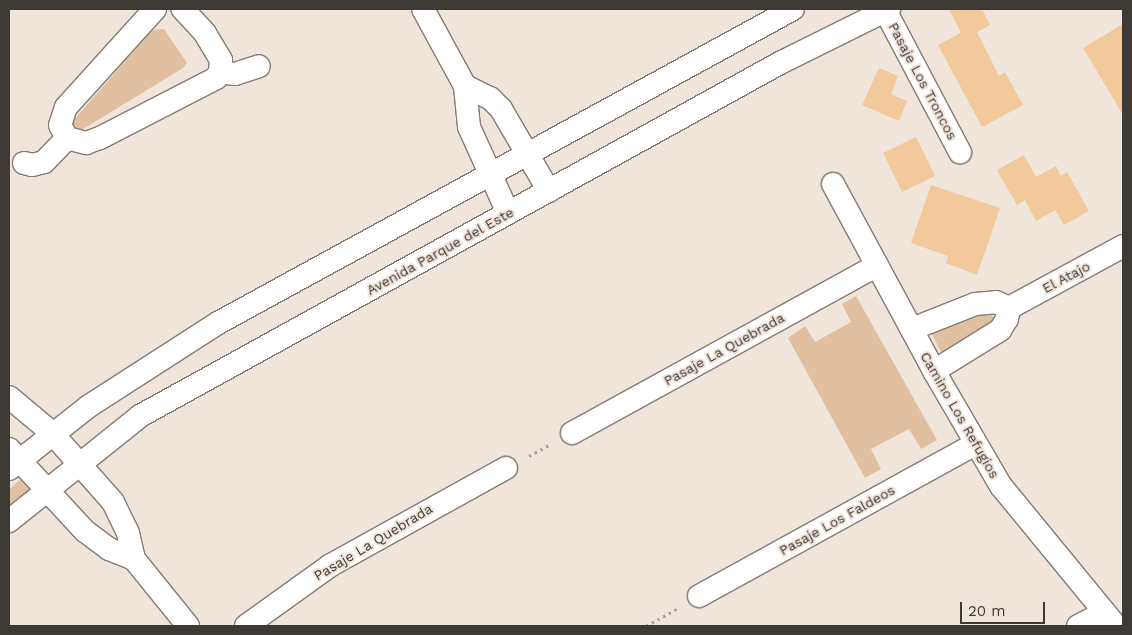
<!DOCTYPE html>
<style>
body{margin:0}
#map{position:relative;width:1132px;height:635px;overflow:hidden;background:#f0e5db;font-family:"Work Sans",sans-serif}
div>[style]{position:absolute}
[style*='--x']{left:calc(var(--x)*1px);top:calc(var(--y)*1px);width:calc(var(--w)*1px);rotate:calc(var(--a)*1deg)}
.green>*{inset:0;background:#e0c0a1}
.building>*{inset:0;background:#f1c99b}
.path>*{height:3px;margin-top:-1.5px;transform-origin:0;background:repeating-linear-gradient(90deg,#a9a199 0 2.5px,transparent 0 6.5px)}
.roads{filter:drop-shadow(1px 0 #857b72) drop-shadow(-1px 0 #857b72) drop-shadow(0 1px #857b72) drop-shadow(0 -1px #857b72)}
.street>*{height:22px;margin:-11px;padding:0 11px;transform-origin:11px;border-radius:11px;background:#fff}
span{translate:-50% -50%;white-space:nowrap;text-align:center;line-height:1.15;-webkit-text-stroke:4px #f0e5db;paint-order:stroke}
.street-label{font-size:14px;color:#3d3935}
.frame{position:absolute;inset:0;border:10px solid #3d3935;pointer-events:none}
.scale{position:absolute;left:960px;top:602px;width:85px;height:22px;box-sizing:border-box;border:2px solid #3d3935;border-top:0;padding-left:6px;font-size:15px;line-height:18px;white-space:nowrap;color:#3d3935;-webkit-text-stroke:4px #f0e5db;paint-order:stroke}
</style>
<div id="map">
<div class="green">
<i style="clip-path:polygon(164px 29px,187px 63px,183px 68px,75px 134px,73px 121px,152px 30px)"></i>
<i style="clip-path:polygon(856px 296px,937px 440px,921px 449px,909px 429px,871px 449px,881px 469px,865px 478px,788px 338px,805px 326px,815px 342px,851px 322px,842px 304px)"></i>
<i style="clip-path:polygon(990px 313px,995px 319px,945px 360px,930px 330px,957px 318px)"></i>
<i style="clip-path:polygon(25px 475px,35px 485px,9px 510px,9px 490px)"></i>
</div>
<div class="building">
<i style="clip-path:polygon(949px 9px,982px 9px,990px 25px,977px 32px,999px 76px,1005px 72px,1023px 105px,982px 127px,938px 45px,961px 33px)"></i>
<i style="clip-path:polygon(1123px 24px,1123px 115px,1083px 48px)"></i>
<i style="clip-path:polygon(879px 68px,898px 76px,891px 94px,907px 101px,899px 121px,862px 105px)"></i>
<i style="clip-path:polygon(916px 137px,935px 176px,902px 192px,883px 153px)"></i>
<i style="clip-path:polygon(1024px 155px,1036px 177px,1056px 166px,1061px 176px,1067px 172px,1089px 211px,1064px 225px,1055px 210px,1036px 221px,1025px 200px,1017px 205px,997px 170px)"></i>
<i style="clip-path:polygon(931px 185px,1000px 208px,977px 275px,946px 263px,948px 256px,911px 243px)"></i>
</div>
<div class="path">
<i style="--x:529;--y:456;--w:23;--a:-29"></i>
<i style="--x:646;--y:626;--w:37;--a:-29"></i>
</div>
<div class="roads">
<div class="street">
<i style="--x:155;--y:9;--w:132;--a:132.2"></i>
<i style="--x:66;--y:107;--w:19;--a:108"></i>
<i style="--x:60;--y:125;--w:15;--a:62"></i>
<i style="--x:67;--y:138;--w:20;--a:15"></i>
<i style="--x:86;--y:143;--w:15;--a:-20"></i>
<i style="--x:100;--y:138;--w:131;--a:-27.3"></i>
<i style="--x:216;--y:78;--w:7;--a:-56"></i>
<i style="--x:220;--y:72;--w:12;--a:-85"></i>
<i style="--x:221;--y:60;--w:31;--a:-121"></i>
<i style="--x:205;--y:33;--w:33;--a:-133"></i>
<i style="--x:423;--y:9;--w:88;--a:61.4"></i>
<i style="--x:465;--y:86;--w:41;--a:84.4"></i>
<i style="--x:469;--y:127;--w:94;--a:65.6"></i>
<i style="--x:885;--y:10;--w:161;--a:62.2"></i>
<i style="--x:220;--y:72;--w:15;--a:8"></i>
<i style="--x:235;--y:74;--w:25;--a:-18"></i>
<i style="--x:465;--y:86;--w:28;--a:26"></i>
<i style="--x:490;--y:98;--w:16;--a:45"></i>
<i style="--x:501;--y:109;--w:95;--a:59.7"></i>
<i style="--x:24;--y:163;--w:8;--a:14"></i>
<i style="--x:32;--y:165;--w:12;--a:-14"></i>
<i style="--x:44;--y:162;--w:33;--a:-46"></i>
<i style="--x:833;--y:184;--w:213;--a:61.6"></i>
<i style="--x:934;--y:371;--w:133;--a:59.8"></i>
<i style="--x:1001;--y:486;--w:181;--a:50.6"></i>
<i style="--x:1009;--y:308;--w:130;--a:-28.5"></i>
<i style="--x:912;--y:329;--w:68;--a:-21.6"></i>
<i style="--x:975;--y:304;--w:21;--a:-5"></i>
<i style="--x:996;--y:302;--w:14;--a:25"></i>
<i style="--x:934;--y:371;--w:78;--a:-31.8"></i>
<i style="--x:1000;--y:330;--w:13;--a:-58"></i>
<i style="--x:1007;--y:319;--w:11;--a:-80"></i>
<i style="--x:9;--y:397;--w:56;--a:39.9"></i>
<i style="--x:52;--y:433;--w:92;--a:48.5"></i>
<i style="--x:113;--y:502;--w:34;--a:64"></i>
<i style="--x:128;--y:533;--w:27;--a:77"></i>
<i style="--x:134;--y:559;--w:86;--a:51.1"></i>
<i style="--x:572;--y:433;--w:348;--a:-28.8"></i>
<i style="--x:9;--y:449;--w:112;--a:47.2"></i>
<i style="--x:85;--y:531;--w:30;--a:37"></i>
<i style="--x:109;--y:549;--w:27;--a:22"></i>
<i style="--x:9;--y:469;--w:102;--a:-38.2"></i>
<i style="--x:89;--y:406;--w:153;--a:-32.8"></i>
<i style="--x:218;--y:323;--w:655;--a:-28.64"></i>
<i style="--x:9;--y:521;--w:168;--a:-38.7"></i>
<i style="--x:140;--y:416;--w:731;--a:-28.88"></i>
<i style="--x:780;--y:63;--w:122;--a:-26.4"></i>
<i style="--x:699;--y:596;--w:315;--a:-28.8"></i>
<i style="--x:246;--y:626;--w:105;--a:-35.7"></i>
<i style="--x:331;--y:565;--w:200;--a:-29"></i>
<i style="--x:1078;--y:626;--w:30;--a:-27"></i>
</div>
</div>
<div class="street-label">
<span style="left:923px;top:81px;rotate:62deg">Pasaje Los Troncos</span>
<span style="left:440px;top:251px;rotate:-29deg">Avenida Parque del Este</span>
<span style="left:1066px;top:277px;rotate:-28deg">El Atajo</span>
<span style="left:724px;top:349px;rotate:-29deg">Pasaje La Quebrada</span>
<span style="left:960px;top:415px;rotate:60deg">Camino Los Refugios</span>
<span style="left:837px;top:520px;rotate:-29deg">Pasaje Los Faldeos</span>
<span style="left:373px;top:542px;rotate:-31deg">Pasaje La Quebrada</span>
</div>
<div class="frame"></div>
<div class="scale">20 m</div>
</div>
